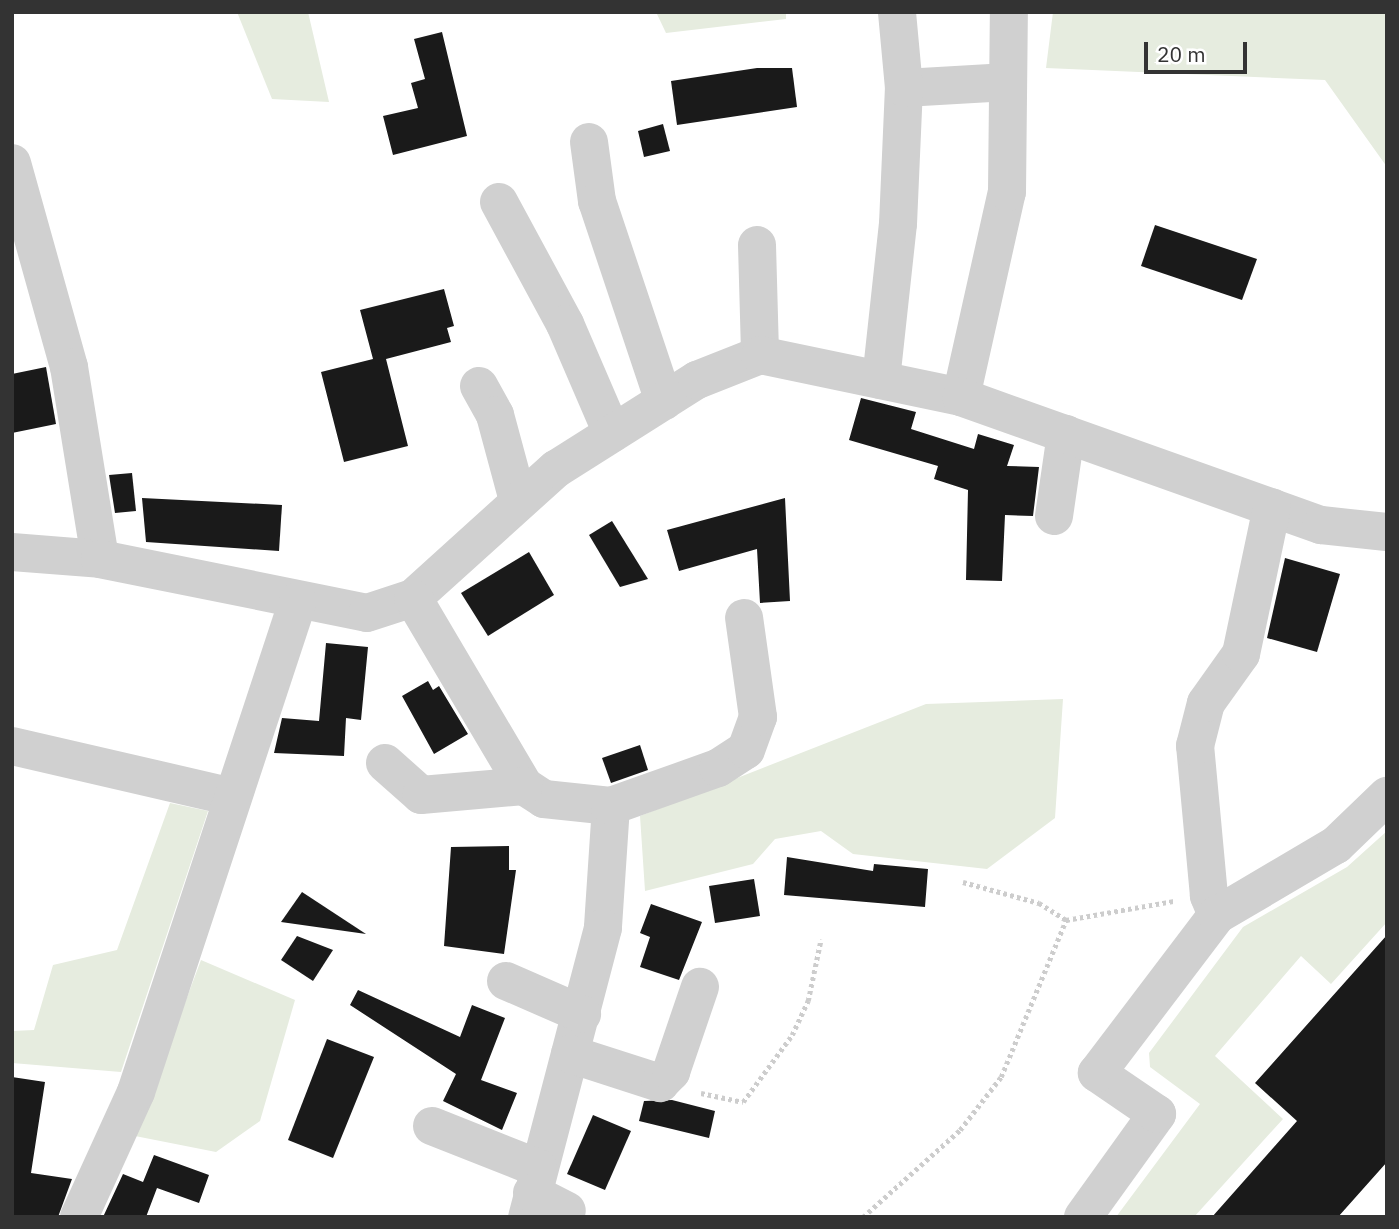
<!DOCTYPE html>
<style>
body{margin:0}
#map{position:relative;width:1399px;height:1229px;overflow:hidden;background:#fff;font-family:"IBM Plex Sans",sans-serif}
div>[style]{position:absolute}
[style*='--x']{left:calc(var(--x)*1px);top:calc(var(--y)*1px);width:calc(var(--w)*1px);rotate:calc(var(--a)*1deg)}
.green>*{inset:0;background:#e6ecdf}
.building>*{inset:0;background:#1a1a1a}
.path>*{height:4.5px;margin-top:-2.25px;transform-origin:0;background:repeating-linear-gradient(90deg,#cdcdcd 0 3.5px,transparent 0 7px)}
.minor>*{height:38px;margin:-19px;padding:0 19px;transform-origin:19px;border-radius:19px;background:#d0d0d0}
span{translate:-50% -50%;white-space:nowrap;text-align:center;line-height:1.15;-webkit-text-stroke:7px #fff;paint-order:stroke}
.frame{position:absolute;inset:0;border:14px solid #333;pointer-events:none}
.scale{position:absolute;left:1144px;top:42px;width:103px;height:32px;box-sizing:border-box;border:4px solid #333;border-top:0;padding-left:9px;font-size:21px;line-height:24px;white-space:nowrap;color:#333;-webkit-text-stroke:5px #fff;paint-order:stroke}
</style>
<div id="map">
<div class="green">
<i style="clip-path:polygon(237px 12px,308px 12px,329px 102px,272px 99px)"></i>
<i style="clip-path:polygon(656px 12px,786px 12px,786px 19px,666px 33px)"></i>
<i style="clip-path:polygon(1053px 12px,1387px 12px,1387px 167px,1325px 80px,1046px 68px)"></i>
<i style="clip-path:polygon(1063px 699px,1055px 818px,987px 869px,853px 854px,821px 831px,775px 839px,753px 864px,645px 891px,640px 816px,926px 704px)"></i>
<i style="clip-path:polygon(170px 803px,208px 811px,121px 1072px,12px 1063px,12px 1031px,34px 1030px,53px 965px,117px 950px)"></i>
<i style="clip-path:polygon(1387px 831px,1387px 922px,1331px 984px,1301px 956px,1215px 1056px,1283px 1119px,1194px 1217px,1116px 1217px,1200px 1104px,1150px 1067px,1149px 1053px,1243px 927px,1347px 867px)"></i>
<i style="clip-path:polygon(201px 960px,295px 1000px,260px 1121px,216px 1152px,135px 1136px)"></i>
</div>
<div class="building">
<i style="clip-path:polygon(442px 32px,467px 136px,393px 155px,383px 116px,418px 108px,411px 83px,425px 79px,414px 39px)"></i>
<i style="clip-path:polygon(757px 68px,792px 68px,797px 107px,677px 125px,671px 81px)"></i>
<i style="clip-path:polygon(663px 124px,670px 151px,644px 157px,638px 131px)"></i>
<i style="clip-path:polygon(1155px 225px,1257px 259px,1242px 300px,1141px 266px)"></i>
<i style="clip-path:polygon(444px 289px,454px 326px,447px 328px,451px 342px,386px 359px,408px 446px,344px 462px,321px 372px,373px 359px,360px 310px)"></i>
<i style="clip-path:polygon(46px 367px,56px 424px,12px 433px,12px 374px)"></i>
<i style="clip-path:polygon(861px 398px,916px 412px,911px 429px,974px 449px,978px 434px,1014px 445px,1007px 466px,1039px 467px,1033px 516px,1005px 515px,1002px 581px,966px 580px,968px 490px,934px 479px,938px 466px,849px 440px)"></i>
<i style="clip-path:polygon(132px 473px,136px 511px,115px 513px,109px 475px)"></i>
<i style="clip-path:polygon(142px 498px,282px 505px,279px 551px,146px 542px)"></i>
<i style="clip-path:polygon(785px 498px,790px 601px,760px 603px,757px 549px,679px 571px,667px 530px)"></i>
<i style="clip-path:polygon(612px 521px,648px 579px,620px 587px,589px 535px)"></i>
<i style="clip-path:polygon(529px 552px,554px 595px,488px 636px,461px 593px)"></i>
<i style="clip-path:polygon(1285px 558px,1340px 574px,1317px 652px,1267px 638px)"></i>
<i style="clip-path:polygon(326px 643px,368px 647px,361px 720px,346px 718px,344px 756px,274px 753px,282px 718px,319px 721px)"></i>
<i style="clip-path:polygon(428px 681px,433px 690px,439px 686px,468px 734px,434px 754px,402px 696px)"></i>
<i style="clip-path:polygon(640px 745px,648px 770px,611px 783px,602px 758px)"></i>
<i style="clip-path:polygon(509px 846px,509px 870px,516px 870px,504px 954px,444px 946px,451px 847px)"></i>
<i style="clip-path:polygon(787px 857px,873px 871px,874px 864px,928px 869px,925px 907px,784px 895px)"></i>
<i style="clip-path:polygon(754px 879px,760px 916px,715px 923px,709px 886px)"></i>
<i style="clip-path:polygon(302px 892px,366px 934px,281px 922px)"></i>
<i style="clip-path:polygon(651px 904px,702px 922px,679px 980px,640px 967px,650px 937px,640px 933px)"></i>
<i style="clip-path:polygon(1387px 935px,1387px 1162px,1338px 1217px,1212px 1217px,1297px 1121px,1255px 1083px)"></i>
<i style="clip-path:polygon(297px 936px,333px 950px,313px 981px,281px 960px)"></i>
<i style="clip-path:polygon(358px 990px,460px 1037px,472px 1005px,505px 1018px,481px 1080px,517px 1093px,502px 1130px,443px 1101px,456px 1074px,350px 1005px)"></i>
<i style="clip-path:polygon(327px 1039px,374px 1057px,333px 1158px,288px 1140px)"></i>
<i style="clip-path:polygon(12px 1077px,45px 1082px,31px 1173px,72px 1179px,58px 1217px,12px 1217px)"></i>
<i style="clip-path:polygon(672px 1100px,715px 1111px,709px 1138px,639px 1121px,644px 1101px)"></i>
<i style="clip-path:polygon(593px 1115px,631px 1131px,605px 1190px,567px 1174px)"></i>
<i style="clip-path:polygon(154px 1155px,209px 1175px,199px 1203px,157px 1188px,146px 1217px,103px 1217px,123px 1174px,143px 1182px)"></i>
</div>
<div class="path">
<i style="--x:963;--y:882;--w:79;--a:15.4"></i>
<i style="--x:1039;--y:903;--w:32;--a:32"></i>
<i style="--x:701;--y:1093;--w:43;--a:12.1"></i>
<i style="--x:743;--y:1102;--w:83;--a:-53.8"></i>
<i style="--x:792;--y:1035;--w:38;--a:-65"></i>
<i style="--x:808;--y:1001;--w:63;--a:-78.2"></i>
<i style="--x:863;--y:1217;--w:130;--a:-41.9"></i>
<i style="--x:960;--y:1130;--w:67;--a:-52.3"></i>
<i style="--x:1001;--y:1077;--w:170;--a:-67.5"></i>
<i style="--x:1066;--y:920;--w:110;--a:-10"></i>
</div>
<div class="minor">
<i style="--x:904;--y:88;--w:104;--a:-3.3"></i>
<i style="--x:589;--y:142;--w:60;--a:82.3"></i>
<i style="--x:597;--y:201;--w:211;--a:71.5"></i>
<i style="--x:12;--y:163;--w:212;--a:74.4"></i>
<i style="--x:69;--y:367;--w:194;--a:80.8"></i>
<i style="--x:499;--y:202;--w:139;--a:61.6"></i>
<i style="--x:565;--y:324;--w:119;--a:66.7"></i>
<i style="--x:757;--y:245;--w:110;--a:88.4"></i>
<i style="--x:881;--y:380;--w:157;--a:-83.8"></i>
<i style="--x:898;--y:224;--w:136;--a:-87.5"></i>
<i style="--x:904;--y:88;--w:76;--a:-95.3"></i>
<i style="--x:479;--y:386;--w:33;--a:61"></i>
<i style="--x:495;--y:415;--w:88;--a:74.9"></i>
<i style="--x:961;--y:397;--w:210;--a:-77.4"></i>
<i style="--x:1007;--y:192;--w:180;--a:-89.4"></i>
<i style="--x:1054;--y:516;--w:83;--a:-81.7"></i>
<i style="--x:12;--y:552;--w:88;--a:4.5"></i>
<i style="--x:100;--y:559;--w:272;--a:11.4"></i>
<i style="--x:367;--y:613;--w:48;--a:-18.1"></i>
<i style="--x:413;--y:598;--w:193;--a:-42.1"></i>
<i style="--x:556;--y:469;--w:167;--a:-32.3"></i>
<i style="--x:697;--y:380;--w:68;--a:-21.6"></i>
<i style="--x:760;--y:355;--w:205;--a:11.8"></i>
<i style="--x:961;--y:397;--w:382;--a:19.6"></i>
<i style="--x:1321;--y:525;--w:66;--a:6.1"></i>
<i style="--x:413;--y:598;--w:218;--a:59.4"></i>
<i style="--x:524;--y:786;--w:24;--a:33"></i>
<i style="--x:544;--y:799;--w:67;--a:6"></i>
<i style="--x:611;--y:806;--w:122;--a:93.8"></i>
<i style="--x:603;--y:928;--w:299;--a:104.7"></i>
<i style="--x:12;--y:746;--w:223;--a:13"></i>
<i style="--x:385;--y:763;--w:48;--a:41.6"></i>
<i style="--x:421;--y:795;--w:103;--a:-5"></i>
<i style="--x:611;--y:806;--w:114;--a:-19.6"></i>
<i style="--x:718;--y:768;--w:33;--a:-33"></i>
<i style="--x:746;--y:750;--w:35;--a:-70"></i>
<i style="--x:758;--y:717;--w:100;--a:-98"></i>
<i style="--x:1217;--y:915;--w:21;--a:-113"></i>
<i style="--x:1209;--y:896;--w:151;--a:-95.3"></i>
<i style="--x:1195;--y:746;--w:44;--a:-75.7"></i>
<i style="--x:1206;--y:703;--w:60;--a:-54.5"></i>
<i style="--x:1241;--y:654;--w:150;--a:-78.1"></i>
<i style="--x:506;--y:981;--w:83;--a:23.5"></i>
<i style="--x:570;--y:1054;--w:95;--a:17.9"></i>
<i style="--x:660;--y:1083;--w:16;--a:-45"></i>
<i style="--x:671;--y:1072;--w:90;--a:-71.2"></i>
<i style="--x:432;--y:1126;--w:114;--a:21.6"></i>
<i style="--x:532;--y:1193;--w:39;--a:27"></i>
<i style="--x:79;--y:1217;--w:137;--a:-65.5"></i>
<i style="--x:136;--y:1092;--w:517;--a:-71.74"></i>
<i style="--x:1083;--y:1217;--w:127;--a:-54.3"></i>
<i style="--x:1157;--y:1114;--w:73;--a:-145.7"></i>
<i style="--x:1097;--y:1073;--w:198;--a:-52.8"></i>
<i style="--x:1217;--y:915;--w:138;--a:-30.5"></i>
<i style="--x:1336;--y:845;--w:71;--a:-43.9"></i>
</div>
<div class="frame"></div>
<div class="scale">20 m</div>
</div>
